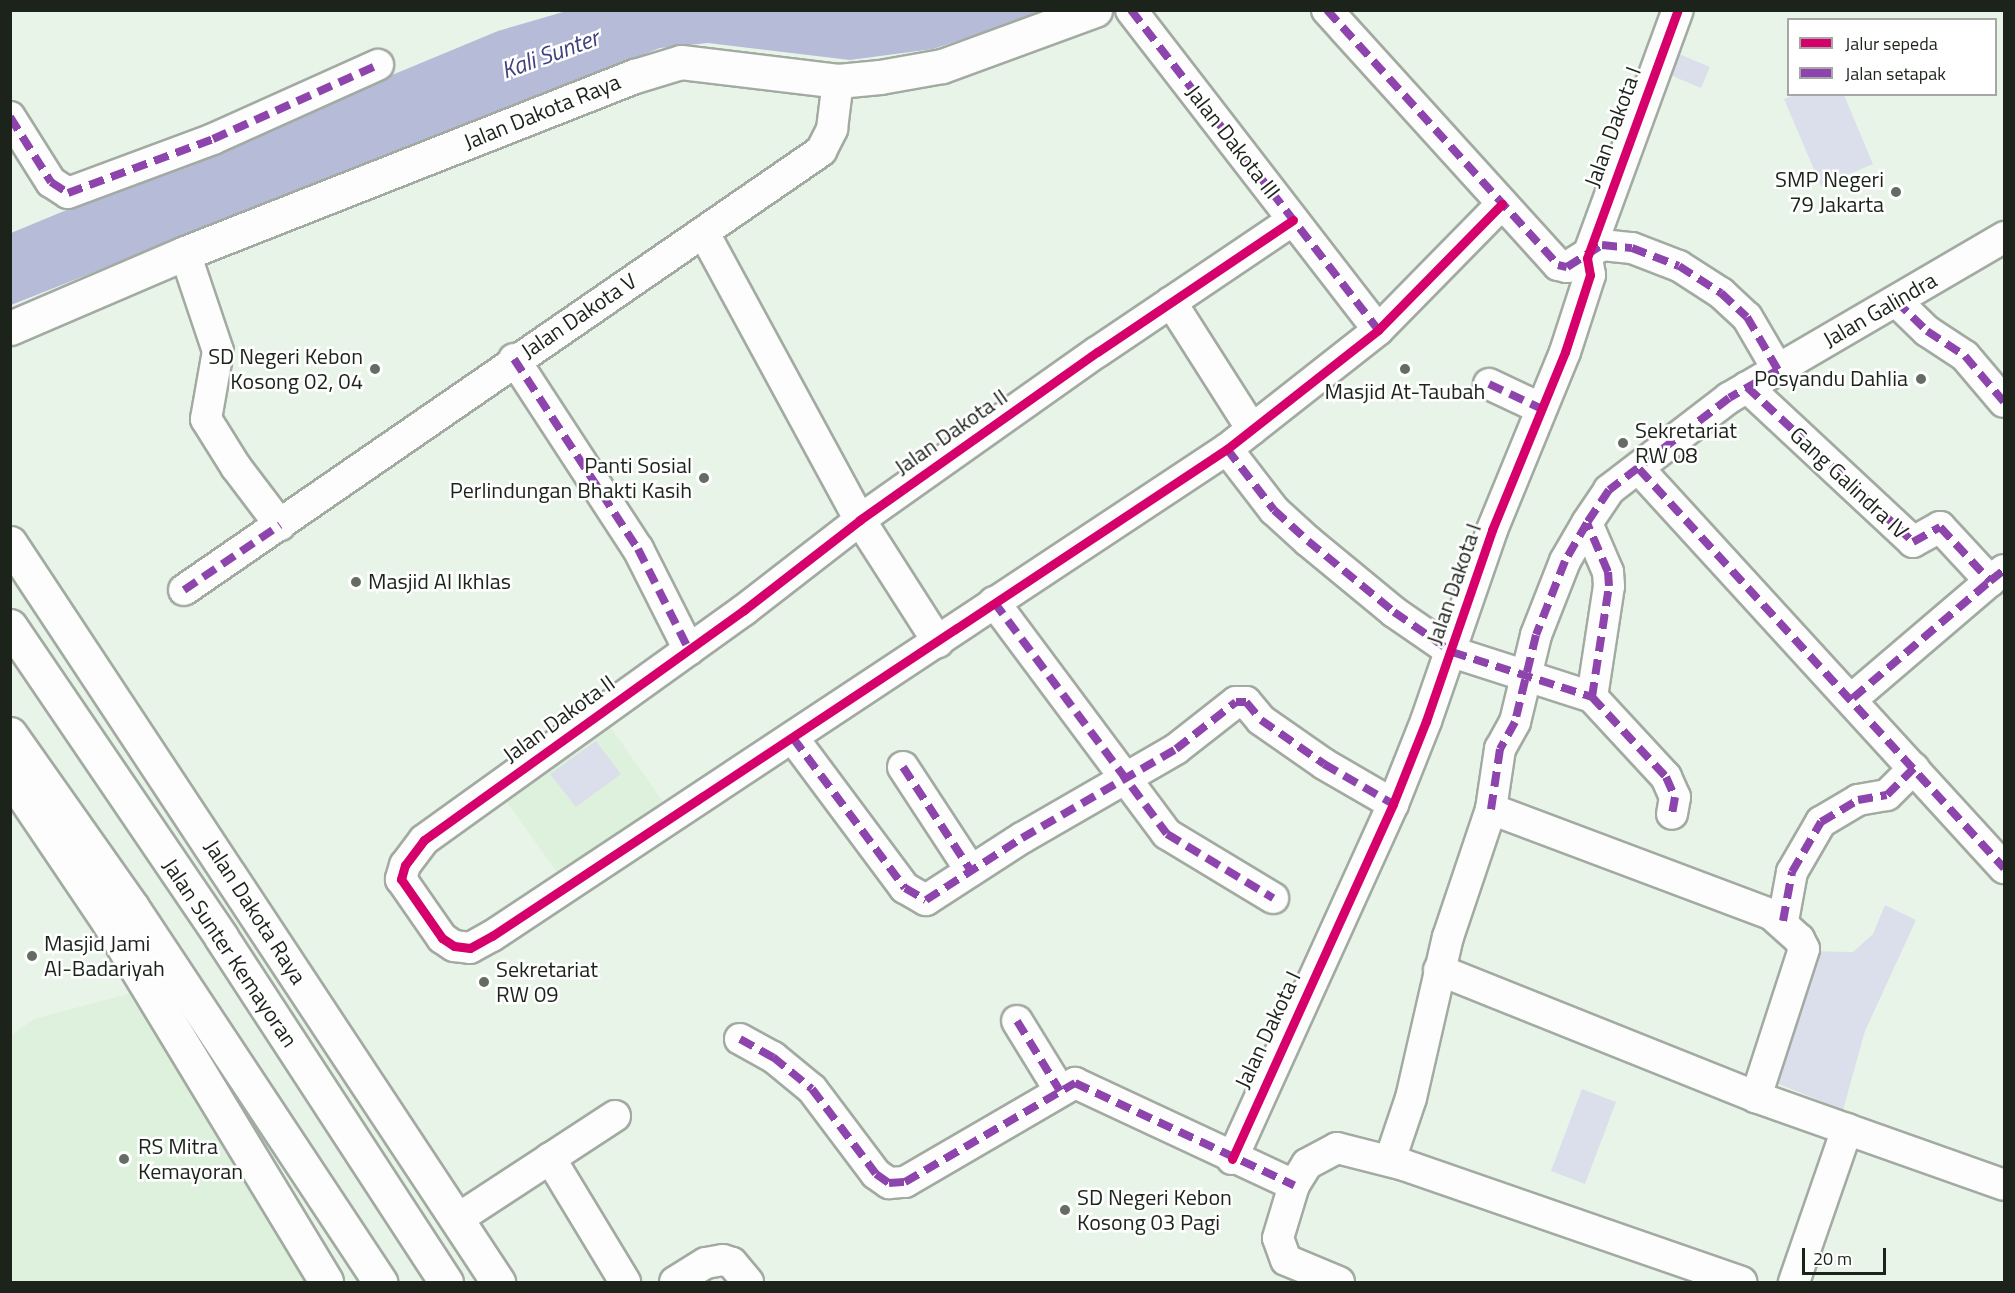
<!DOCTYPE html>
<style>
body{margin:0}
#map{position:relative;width:2015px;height:1293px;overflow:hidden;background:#e9f4e9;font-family:"Titillium Web",sans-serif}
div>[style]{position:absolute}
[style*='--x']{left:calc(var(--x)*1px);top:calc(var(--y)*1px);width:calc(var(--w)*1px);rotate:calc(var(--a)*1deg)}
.built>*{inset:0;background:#def1dd}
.green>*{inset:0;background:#dadfeb}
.water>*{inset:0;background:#b6bbd8}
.roads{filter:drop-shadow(2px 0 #a2aaa2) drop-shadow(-2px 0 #a2aaa2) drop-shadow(0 2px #a2aaa2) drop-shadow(0 -2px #a2aaa2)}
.street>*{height:30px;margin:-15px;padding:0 15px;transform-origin:15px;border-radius:15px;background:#fcfdfc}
.secondary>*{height:33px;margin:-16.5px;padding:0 16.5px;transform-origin:16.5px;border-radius:16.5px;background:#fcfdfc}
.quiet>*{height:8px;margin-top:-4px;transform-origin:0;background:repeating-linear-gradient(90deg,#8e44ad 0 15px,transparent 0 23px)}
.cycleway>*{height:9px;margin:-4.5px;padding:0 4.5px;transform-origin:4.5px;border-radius:4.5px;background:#d6006c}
.dots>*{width:16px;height:16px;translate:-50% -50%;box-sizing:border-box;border:3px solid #fff;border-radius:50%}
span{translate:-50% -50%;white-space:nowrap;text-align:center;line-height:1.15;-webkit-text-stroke:5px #fff;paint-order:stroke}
.street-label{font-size:22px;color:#1c231b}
.poi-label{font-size:22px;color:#1c231b}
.right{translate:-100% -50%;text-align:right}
.left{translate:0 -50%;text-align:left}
.water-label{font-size:24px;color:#43417c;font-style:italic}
.frame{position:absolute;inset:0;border:12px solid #1c231b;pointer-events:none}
.legend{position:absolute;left:1787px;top:18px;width:210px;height:78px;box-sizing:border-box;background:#fff;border:2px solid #a4a7a4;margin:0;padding:8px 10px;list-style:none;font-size:18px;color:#1c231b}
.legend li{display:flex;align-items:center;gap:12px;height:30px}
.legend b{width:30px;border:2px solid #a4a7a4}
.scale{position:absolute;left:1802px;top:1248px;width:84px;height:27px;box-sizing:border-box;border:3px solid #1c231b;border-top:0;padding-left:8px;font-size:18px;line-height:21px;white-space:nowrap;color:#1c231b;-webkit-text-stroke:4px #fff;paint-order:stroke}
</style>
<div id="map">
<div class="built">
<i style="clip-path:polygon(607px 722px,668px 809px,564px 882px,502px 795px)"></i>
<i style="clip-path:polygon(135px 992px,314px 1282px,11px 1282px,10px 1036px,34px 1019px)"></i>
</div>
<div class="green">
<i style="clip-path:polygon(1672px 51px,1710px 67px,1701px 88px,1663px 72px)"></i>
<i style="clip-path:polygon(1795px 95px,1844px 95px,1873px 164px,1821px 186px,1784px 99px)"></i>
<i style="clip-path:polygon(596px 741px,621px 774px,576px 807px,550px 774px)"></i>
<i style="clip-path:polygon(1885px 905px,1916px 920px,1865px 1031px,1843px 1110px,1771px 1081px,1809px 951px,1853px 952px,1873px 934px)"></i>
<i style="clip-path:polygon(1582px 1089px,1616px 1102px,1585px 1184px,1551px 1171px)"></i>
</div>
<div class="water">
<i style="clip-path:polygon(570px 10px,1046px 11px,933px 49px,850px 60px,708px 43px,660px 48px,11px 305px,11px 233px,498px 31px)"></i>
</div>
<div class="roads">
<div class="street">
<i style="--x:1131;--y:10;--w:404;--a:52.3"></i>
<i style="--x:1327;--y:10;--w:344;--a:47.8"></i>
<i style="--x:1558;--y:265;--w:9;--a:13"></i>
<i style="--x:1567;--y:267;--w:41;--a:-32.2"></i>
<i style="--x:1602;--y:245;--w:30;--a:6"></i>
<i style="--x:1632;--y:248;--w:50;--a:21"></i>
<i style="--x:1679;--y:266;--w:50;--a:32.7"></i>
<i style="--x:1721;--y:293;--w:35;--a:43"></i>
<i style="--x:1747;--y:317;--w:61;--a:59.7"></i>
<i style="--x:10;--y:117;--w:77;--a:57.8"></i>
<i style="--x:51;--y:182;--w:20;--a:33"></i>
<i style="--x:68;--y:193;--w:155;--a:-20.4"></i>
<i style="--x:213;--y:139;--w:181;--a:-24.2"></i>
<i style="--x:1293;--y:220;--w:236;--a:146"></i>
<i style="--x:1097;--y:352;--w:291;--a:144.7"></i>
<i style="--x:860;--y:520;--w:147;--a:142.2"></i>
<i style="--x:744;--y:610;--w:394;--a:144.3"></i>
<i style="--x:424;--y:840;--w:31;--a:127"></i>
<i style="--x:405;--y:865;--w:15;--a:106"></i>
<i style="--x:401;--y:879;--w:72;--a:55.2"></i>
<i style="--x:442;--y:938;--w:14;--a:34"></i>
<i style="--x:454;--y:946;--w:16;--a:7"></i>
<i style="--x:470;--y:948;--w:25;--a:-29"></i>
<i style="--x:492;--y:936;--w:882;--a:-33.53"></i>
<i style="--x:1227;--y:449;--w:192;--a:-38.2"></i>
<i style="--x:1378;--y:330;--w:177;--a:-45.5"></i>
<i style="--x:704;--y:233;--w:327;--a:61.5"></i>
<i style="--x:860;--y:520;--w:145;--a:57.4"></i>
<i style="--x:185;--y:253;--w:103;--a:71.4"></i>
<i style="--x:218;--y:351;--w:69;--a:100"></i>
<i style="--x:206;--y:419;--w:57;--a:58"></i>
<i style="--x:236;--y:467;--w:73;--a:52.8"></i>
<i style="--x:1896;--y:301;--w:43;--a:44.1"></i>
<i style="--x:1927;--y:331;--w:45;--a:33.3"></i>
<i style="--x:1965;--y:356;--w:60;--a:49.7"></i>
<i style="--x:1171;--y:302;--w:151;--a:57.5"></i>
<i style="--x:514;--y:359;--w:227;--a:56.9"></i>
<i style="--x:638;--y:549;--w:113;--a:63.2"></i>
<i style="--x:1489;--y:384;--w:56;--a:25.2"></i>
<i style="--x:1747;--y:387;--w:227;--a:43"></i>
<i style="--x:1913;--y:542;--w:31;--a:-29"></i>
<i style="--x:1940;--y:527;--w:74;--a:47.2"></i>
<i style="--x:1990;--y:581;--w:18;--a:-38"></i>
<i style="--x:1227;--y:449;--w:77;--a:52.4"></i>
<i style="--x:1274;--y:510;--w:46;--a:42.4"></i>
<i style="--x:1308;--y:541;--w:112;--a:39.5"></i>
<i style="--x:1394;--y:612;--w:70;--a:34.6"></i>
<i style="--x:1452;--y:652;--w:147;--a:17.8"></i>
<i style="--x:1592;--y:697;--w:112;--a:-81.3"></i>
<i style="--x:1609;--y:586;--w:14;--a:-94"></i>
<i style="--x:1608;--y:572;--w:53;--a:-113.2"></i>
<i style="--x:1639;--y:469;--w:541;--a:47.55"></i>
<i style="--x:184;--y:590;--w:774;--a:-34.57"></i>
<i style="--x:821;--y:151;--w:25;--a:-63"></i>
<i style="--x:832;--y:129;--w:48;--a:-82.9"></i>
<i style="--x:994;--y:602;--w:289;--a:53.3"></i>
<i style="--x:1167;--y:834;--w:124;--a:31.1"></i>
<i style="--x:1592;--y:697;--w:109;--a:47.2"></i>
<i style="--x:1666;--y:777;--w:22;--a:66"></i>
<i style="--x:1675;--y:797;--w:17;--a:100"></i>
<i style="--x:1853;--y:698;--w:180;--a:-40.5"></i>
<i style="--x:793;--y:738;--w:187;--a:53.3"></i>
<i style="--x:905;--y:888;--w:24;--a:30"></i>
<i style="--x:926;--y:900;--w:114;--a:-32.9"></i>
<i style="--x:1022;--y:838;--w:178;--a:-30"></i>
<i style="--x:1176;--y:749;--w:76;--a:-38.1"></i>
<i style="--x:1236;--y:702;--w:10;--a:0"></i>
<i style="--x:1246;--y:702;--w:23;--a:50"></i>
<i style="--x:1261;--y:720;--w:77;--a:34.9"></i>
<i style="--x:1324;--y:764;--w:80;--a:30.1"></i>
<i style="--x:903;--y:767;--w:124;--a:56.8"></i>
<i style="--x:1491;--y:809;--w:299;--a:20.6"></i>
<i style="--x:1771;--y:914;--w:38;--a:42"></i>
<i style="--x:1799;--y:939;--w:11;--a:63"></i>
<i style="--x:1804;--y:949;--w:156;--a:108"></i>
<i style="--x:1783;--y:921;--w:50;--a:-79.6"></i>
<i style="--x:1792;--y:872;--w:58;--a:-59.9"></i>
<i style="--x:1821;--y:822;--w:43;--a:-30.7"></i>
<i style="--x:1858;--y:800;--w:29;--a:-10"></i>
<i style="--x:1887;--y:795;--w:38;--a:-45"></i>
<i style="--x:1439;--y:970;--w:341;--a:21.8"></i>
<i style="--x:1756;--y:1097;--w:263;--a:19.5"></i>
<i style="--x:1017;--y:1021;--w:82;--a:58.4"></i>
<i style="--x:740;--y:1039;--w:38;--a:29"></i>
<i style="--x:773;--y:1057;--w:50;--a:39.4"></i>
<i style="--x:812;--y:1089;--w:106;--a:53"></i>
<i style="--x:876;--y:1174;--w:16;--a:35"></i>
<i style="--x:889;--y:1183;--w:16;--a:-4"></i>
<i style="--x:905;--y:1182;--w:197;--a:-30.2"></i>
<i style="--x:1075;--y:1083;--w:242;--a:25"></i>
<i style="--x:550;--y:1158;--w:145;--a:58.8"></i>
<i style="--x:1232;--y:1159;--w:390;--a:-65.6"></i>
<i style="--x:1393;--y:804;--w:89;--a:-68.3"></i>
<i style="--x:1426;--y:721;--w:202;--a:-70.9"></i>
<i style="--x:1492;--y:530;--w:192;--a:-67.7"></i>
<i style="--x:1565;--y:352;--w:81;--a:-72"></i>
<i style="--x:1590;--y:275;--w:17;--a:-100"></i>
<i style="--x:1587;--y:258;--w:264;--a:-69.9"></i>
<i style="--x:1390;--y:1160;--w:65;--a:-71.3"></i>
<i style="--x:1411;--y:1098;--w:165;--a:-77.1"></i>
<i style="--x:1448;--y:937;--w:135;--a:-71.4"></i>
<i style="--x:1491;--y:809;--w:61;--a:-81.5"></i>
<i style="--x:1500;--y:749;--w:31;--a:-61"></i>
<i style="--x:1515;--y:722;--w:89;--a:-76.4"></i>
<i style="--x:1536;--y:635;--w:79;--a:-68.6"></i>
<i style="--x:1565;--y:561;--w:44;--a:-59.9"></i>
<i style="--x:1587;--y:523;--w:40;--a:-56"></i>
<i style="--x:1609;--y:490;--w:151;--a:-37.5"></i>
<i style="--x:1729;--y:398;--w:319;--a:-30.3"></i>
<i style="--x:456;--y:1220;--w:190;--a:-33.2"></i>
<i style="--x:675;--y:1282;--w:36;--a:-32"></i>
<i style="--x:706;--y:1263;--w:17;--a:-10"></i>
<i style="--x:723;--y:1260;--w:9;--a:18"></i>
<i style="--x:732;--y:1263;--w:25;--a:50"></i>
<i style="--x:1339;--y:1282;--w:57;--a:-157.5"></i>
<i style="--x:1286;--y:1260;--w:23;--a:-110"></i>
<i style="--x:1278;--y:1238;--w:55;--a:-73.2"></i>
<i style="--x:1294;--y:1185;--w:25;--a:-58"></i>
<i style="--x:1307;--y:1164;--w:34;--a:-28"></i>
<i style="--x:1337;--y:1148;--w:69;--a:14.2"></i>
<i style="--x:1404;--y:1165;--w:357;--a:19.1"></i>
<i style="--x:1794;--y:1282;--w:162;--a:-70.9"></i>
</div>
<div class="secondary">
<i style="--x:10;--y:328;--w:190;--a:-23.2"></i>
<i style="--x:185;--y:253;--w:484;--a:-21.5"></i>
<i style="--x:635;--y:76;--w:48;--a:-16.9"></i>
<i style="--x:681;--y:62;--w:158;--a:6.9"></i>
<i style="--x:838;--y:81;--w:42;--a:-5.4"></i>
<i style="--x:880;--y:77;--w:63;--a:-10.1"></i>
<i style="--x:942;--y:66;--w:163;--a:-20.1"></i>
<i style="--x:10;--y:543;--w:886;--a:56.56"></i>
<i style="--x:10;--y:626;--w:376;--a:55.8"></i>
<i style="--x:221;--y:937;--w:412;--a:56.9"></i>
<i style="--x:10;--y:734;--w:212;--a:54.8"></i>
<i style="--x:132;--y:907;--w:450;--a:56.5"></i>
<i style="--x:10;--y:776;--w:177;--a:56"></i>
<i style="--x:109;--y:923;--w:419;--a:58.8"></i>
</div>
</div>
<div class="quiet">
<i style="--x:1131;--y:10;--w:404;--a:52.3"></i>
<i style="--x:1327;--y:10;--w:344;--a:47.8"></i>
<i style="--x:1558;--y:265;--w:9;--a:13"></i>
<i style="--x:1567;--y:267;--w:41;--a:-32.2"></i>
<i style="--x:1602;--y:245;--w:30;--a:6"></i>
<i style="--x:1632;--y:248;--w:50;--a:21"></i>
<i style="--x:1679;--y:266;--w:50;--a:32.7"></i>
<i style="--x:1721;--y:293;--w:35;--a:43"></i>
<i style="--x:1747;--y:317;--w:61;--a:59.7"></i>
<i style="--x:1778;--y:370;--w:56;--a:150.3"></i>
<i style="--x:1729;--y:398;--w:151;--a:142.5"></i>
<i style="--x:1609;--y:490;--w:40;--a:124"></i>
<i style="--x:1587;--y:523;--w:44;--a:120.1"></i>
<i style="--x:1565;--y:561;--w:79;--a:111.4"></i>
<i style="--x:1536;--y:635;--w:89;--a:103.6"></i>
<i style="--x:1515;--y:722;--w:31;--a:119"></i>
<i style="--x:1500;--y:749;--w:61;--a:98.5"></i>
<i style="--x:10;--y:117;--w:77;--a:57.8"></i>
<i style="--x:51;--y:182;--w:20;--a:33"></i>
<i style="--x:68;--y:193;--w:155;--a:-20.4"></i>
<i style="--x:213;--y:139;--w:181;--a:-24.2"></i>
<i style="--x:1896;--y:301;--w:43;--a:44.1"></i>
<i style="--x:1927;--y:331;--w:45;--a:33.3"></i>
<i style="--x:1965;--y:356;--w:60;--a:49.7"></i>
<i style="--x:514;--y:359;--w:227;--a:56.9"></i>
<i style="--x:638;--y:549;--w:113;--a:63.2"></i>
<i style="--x:1489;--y:384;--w:56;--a:25.2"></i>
<i style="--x:1747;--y:387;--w:227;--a:43"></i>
<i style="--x:1913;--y:542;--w:31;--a:-29"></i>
<i style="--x:1940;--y:527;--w:74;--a:47.2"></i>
<i style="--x:1990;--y:581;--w:18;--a:-38"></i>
<i style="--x:1227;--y:449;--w:77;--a:52.4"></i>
<i style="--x:1274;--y:510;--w:46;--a:42.4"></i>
<i style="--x:1308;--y:541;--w:112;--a:39.5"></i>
<i style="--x:1394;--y:612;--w:70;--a:34.6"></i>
<i style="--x:1452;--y:652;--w:147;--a:17.8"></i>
<i style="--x:1592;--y:697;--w:112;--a:-81.3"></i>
<i style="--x:1609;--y:586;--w:14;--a:-94"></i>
<i style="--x:1608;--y:572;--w:53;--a:-113.2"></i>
<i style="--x:1639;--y:469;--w:541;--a:47.55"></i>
<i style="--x:184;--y:590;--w:116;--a:-34.1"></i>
<i style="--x:994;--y:602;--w:289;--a:53.3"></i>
<i style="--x:1167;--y:834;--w:124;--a:31.1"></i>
<i style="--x:1592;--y:697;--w:109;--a:47.2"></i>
<i style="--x:1666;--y:777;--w:22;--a:66"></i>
<i style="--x:1675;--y:797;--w:17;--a:100"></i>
<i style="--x:1853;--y:698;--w:180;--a:-40.5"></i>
<i style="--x:793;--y:738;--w:187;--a:53.3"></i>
<i style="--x:905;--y:888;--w:24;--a:30"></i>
<i style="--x:926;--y:900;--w:114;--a:-32.9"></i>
<i style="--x:1022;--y:838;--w:178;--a:-30"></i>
<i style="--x:1176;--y:749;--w:76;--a:-38.1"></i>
<i style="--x:1236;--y:702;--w:10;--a:0"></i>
<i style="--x:1246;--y:702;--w:23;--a:50"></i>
<i style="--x:1261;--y:720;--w:77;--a:34.9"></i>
<i style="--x:1324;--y:764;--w:80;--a:30.1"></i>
<i style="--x:903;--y:767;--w:124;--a:56.8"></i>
<i style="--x:1783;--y:921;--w:50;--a:-79.6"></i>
<i style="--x:1792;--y:872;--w:58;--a:-59.9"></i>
<i style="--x:1821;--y:822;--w:43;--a:-30.7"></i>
<i style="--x:1858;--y:800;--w:29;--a:-10"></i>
<i style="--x:1887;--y:795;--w:38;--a:-45"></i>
<i style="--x:1017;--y:1021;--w:82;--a:58.4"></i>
<i style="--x:740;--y:1039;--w:38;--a:29"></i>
<i style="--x:773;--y:1057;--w:50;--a:39.4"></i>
<i style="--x:812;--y:1089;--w:106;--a:53"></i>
<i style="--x:876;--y:1174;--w:16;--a:35"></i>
<i style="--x:889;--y:1183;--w:16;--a:-4"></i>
<i style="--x:905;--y:1182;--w:197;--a:-30.2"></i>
<i style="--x:1075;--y:1083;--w:242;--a:25"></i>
</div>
<div class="cycleway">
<i style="--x:1293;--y:220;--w:236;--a:146"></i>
<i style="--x:1097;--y:352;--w:291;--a:144.7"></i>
<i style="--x:860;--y:520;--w:147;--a:142.2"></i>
<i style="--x:744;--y:610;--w:394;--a:144.3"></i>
<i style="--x:424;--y:840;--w:31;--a:127"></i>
<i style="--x:405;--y:865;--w:15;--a:106"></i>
<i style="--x:401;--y:879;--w:72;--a:55.2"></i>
<i style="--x:442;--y:938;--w:14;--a:34"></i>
<i style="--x:454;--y:946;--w:16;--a:7"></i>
<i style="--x:470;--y:948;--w:25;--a:-29"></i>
<i style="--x:492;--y:936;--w:882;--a:-33.53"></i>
<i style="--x:1227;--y:449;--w:192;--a:-38.2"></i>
<i style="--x:1378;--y:330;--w:177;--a:-45.5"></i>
<i style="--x:1232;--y:1159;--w:390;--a:-65.6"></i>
<i style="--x:1393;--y:804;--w:89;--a:-68.3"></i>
<i style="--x:1426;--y:721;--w:202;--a:-70.9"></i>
<i style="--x:1492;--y:530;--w:192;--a:-67.7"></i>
<i style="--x:1565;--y:352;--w:81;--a:-72"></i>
<i style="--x:1590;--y:275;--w:17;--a:-100"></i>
<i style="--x:1587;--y:258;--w:264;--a:-69.9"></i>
</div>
<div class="dots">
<i style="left:1896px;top:192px;background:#646c63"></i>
<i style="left:375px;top:369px;background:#646c63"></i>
<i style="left:1405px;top:369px;background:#646c63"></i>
<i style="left:1921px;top:379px;background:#646c63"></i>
<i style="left:1623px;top:443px;background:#646c63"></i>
<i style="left:704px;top:478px;background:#646c63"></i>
<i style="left:356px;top:582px;background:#646c63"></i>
<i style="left:32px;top:956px;background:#646c63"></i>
<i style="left:484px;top:982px;background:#646c63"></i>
<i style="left:124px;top:1159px;background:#646c63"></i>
<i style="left:1065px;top:1210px;background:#646c63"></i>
</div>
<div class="street-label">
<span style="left:542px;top:112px;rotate:-22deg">Jalan Dakota Raya</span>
<span style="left:1613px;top:127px;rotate:-70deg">Jalan Dakota I</span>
<span style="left:1233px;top:142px;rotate:52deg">Jalan Dakota III</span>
<span style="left:1880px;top:310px;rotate:-30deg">Jalan Galindra</span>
<span style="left:579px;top:316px;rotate:-34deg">Jalan Dakota V</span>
<span style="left:951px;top:432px;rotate:-35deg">Jalan Dakota II</span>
<span style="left:1849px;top:483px;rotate:43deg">Gang Galindra IV</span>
<span style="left:1454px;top:584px;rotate:-71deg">Jalan Dakota I</span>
<span style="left:559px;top:719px;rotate:-36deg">Jalan Dakota II</span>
<span style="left:255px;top:912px;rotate:57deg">Jalan Dakota Raya</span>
<span style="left:230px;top:953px;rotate:56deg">Jalan Sunter Kemayoran</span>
<span style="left:1268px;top:1030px;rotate:-65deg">Jalan Dakota I</span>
</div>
<div class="poi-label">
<span class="right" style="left:1884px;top:192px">SMP Negeri<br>79 Jakarta</span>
<span class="right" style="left:363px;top:369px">SD Negeri Kebon<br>Kosong 02, 04</span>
<span class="right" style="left:1908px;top:379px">Posyandu Dahlia</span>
<span style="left:1405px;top:392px">Masjid At-Taubah</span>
<span class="left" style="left:1635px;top:443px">Sekretariat<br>RW 08</span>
<span class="right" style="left:692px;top:478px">Panti Sosial<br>Perlindungan Bhakti Kasih</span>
<span class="left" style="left:368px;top:582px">Masjid Al Ikhlas</span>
<span class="left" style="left:44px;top:956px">Masjid Jami<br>Al-Badariyah</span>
<span class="left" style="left:496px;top:982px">Sekretariat<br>RW 09</span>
<span class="left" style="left:138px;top:1159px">RS Mitra<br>Kemayoran</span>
<span class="left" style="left:1077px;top:1210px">SD Negeri Kebon<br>Kosong 03 Pagi</span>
</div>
<div class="water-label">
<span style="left:550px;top:54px;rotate:-20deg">Kali Sunter</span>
</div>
<div class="frame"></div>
<ul class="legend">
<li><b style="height:8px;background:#d6006c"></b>Jalur sepeda</li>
<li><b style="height:8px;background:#8e44ad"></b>Jalan setapak</li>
</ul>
<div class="scale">20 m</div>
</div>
